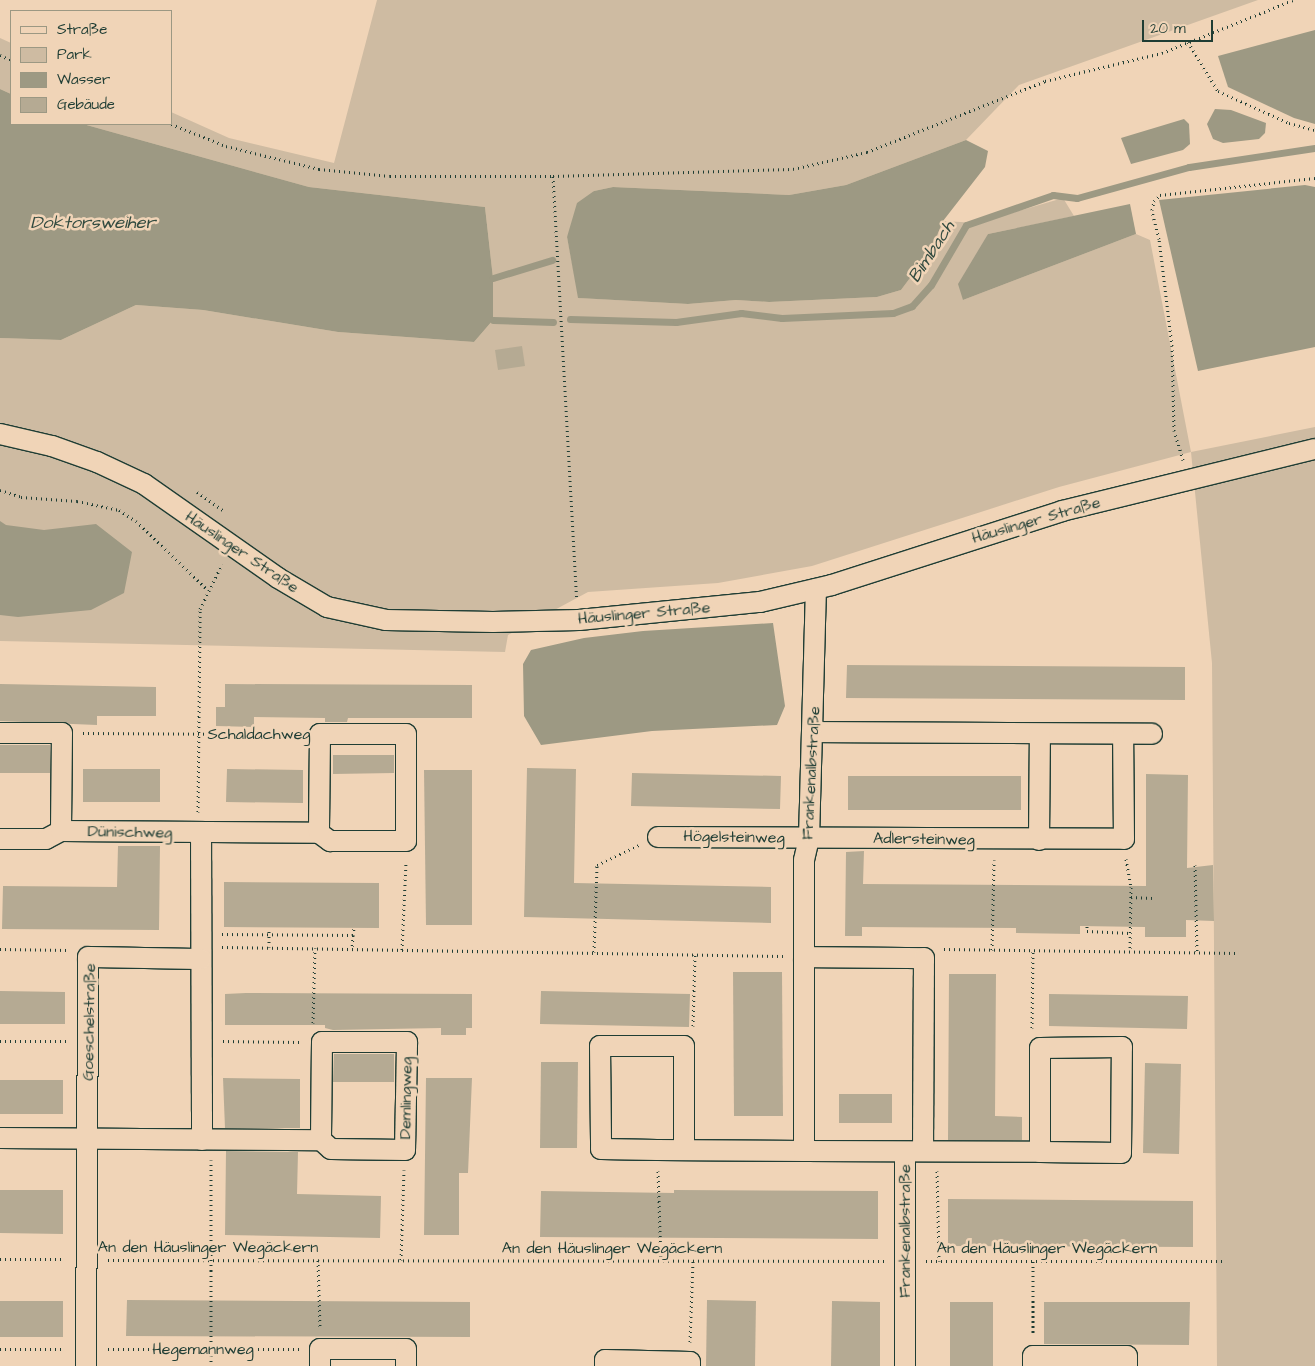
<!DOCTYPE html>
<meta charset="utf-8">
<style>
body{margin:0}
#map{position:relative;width:1315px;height:1366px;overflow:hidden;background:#f0d4b7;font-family:"Architects Daughter",sans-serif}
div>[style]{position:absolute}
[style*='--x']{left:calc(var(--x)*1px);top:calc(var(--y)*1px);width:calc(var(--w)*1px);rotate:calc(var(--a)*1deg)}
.green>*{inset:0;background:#cebba2}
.water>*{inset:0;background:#9d9983}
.stream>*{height:7px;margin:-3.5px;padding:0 3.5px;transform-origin:3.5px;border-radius:3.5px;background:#9d9983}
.building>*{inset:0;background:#b5aa93}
.path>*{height:3px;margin-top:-1.5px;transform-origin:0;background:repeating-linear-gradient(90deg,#1f3d34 0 1px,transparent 0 5px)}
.roads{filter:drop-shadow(1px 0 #1f3d34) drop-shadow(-1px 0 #1f3d34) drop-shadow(0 1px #1f3d34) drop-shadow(0 -1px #1f3d34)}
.street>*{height:20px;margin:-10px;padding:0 10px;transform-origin:10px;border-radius:10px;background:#f0d4b7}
span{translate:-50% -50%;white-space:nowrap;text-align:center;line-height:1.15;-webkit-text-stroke:5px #f0d4b7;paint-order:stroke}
.street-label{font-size:16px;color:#1f3d34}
.water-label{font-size:18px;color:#324b40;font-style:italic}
.legend{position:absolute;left:10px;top:10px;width:162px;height:115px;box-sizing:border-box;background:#f0d4b7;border:1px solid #9c9883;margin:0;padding:6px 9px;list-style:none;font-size:15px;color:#1f3d34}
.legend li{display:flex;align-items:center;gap:10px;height:25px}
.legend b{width:25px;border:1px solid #9c9883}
.scale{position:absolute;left:1142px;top:20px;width:71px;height:22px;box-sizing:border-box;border:2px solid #1f3d34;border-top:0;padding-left:6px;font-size:15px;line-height:18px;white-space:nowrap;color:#1f3d34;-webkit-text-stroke:4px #f0d4b7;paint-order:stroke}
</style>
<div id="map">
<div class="green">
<i style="clip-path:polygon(377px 0,1258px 0,1019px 85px,966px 140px,846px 185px,789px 195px,613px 187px,594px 191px,567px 237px,579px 298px,688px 304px,736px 300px,769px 302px,877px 297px,901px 290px,931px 250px,943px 221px,978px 223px,1063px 198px,1074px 216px,988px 234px,963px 300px,1136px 234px,1150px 240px,1191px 452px,1315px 427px,1315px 1366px,1217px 1366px,1212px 663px,1191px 452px,1059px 487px,812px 566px,718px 583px,588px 592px,508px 635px,505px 652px,0 641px,0 338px,61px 340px,136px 305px,203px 310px,338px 332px,474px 342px,493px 320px,493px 278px,485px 207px,309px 187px,83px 124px,171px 124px,171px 112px,229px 138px,334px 163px)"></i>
<i style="clip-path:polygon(0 38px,11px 43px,11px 94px,0 89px)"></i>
</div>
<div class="water">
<i style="clip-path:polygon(1315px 30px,1315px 124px,1294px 118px,1228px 87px,1218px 56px)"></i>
<i style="clip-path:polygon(0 89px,11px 94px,11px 124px,83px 124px,309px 187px,485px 207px,493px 278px,493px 320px,474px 342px,338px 332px,203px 310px,136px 305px,61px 340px,0 338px)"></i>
<i style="clip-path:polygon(1215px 109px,1231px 110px,1266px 123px,1265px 133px,1259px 139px,1223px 143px,1213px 139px,1207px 124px)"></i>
<i style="clip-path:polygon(1184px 119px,1189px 124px,1190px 144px,1183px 150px,1131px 164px,1121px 138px)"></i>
<i style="clip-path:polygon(966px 140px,988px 151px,985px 167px,943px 221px,931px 250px,901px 290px,877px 297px,769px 302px,736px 300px,688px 304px,578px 298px,567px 237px,577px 203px,594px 191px,613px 187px,789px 195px,846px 185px)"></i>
<i style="clip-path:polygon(1305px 185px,1315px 187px,1315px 347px,1198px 371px,1159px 200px)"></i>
<i style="clip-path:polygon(1130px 204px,1136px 234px,963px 300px,958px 284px,988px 234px)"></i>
<i style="clip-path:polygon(0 521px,6px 525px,44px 530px,96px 524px,132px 552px,124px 593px,91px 610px,18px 617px,0 615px)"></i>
<i style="clip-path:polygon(773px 623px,785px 706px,777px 725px,652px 731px,541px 745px,524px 716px,523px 664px,531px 650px,584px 638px,643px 631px)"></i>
</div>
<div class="stream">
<i style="--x:493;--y:278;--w:62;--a:-17"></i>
<i style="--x:570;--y:319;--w:106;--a:1.6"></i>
<i style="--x:676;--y:322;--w:66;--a:-7.9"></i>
<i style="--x:741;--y:313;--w:41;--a:7"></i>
<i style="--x:782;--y:318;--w:111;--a:-2.6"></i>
<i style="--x:893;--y:313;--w:20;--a:-20"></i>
<i style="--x:912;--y:306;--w:28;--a:-48"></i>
<i style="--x:931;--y:285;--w:69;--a:-59.7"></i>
<i style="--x:966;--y:225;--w:92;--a:-19"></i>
<i style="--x:1053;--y:195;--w:24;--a:7"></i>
<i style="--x:1077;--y:198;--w:116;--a:-15.5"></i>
<i style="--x:1189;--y:167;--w:127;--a:-8.6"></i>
<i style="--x:493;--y:320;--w:60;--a:1.9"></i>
</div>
<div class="building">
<i style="clip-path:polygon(522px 346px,525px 366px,498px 370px,495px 350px)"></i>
<i style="clip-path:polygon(847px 665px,1185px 667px,1185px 700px,846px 698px)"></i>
<i style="clip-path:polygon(0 684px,156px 687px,156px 716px,97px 716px,97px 725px,0 721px)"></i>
<i style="clip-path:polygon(225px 684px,472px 685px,472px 718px,348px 718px,347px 722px,325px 722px,325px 718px,254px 717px,254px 727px,216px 726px,216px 707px,225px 707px)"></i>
<i style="clip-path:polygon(0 745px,50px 745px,50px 773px,0 773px)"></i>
<i style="clip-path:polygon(333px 755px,394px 755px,394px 773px,333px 774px)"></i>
<i style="clip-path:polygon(527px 768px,576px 769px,574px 883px,771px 887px,771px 923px,524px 917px)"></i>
<i style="clip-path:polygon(83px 769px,160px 769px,160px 802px,83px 802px)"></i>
<i style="clip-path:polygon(227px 769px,303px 770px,303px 803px,226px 802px)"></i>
<i style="clip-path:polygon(424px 770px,472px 770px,472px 925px,426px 925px)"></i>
<i style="clip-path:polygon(632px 773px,781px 776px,780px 809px,631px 806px)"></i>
<i style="clip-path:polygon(1146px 774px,1188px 775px,1187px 868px,1213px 865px,1214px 921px,1186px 920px,1186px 937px,1145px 937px,1145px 927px,1080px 926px,1080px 934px,1016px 933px,1016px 928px,862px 927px,862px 936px,845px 936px,846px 852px,864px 851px,863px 884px,1146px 886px)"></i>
<i style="clip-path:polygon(848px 776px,1021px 776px,1021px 810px,848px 810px)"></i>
<i style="clip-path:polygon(118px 846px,160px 846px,159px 930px,2px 929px,3px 886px,117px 887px)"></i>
<i style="clip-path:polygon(224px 882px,379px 883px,379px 928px,224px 927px)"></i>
<i style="clip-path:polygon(733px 972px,782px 972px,783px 1116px,734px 1116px)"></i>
<i style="clip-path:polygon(949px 974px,996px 974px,995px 1116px,1022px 1117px,1022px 1140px,948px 1140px)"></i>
<i style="clip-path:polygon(0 991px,65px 992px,65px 1024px,0 1024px)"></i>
<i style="clip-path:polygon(541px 991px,690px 994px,689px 1027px,540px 1024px)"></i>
<i style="clip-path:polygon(246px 993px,472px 994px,472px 1028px,466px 1028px,466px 1035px,441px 1035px,441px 1028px,333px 1030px,325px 1028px,325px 1025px,225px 1025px,225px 994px)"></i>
<i style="clip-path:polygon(1049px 994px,1188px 996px,1187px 1029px,1049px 1026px)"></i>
<i style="clip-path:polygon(334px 1054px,394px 1054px,394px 1082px,333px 1082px)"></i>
<i style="clip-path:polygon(541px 1062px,578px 1062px,577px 1148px,540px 1148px)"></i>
<i style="clip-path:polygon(1145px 1063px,1181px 1064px,1179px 1154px,1143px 1153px)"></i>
<i style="clip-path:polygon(223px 1078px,300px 1079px,300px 1128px,225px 1128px)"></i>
<i style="clip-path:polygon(426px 1078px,472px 1078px,468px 1173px,459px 1173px,459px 1235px,424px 1235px)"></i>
<i style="clip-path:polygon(0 1080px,63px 1080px,63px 1114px,0 1114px)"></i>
<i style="clip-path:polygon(839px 1094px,892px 1094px,892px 1123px,839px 1123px)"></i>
<i style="clip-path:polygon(226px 1151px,298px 1152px,297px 1194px,381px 1196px,380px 1238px,225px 1235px)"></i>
<i style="clip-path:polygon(0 1190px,63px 1190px,63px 1234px,0 1233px)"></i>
<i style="clip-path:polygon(674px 1190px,878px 1191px,878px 1239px,540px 1237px,541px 1191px,674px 1193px)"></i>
<i style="clip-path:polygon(948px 1199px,1193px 1201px,1193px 1247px,948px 1246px)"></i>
<i style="clip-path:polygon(127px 1300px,470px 1302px,470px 1337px,126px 1336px)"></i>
<i style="clip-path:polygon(707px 1300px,756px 1301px,755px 1366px,706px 1366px)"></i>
<i style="clip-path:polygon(0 1301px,63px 1301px,63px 1337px,0 1337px)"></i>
<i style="clip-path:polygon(832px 1301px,880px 1302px,880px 1366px,831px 1366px)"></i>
<i style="clip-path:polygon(950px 1302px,993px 1302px,993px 1366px,950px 1366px)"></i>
<i style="clip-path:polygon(1044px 1302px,1190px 1302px,1189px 1345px,1044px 1344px)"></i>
</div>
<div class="path">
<i style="--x:1188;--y:42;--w:57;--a:58.5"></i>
<i style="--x:1218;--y:91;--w:78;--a:24.3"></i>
<i style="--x:1289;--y:123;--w:27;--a:15"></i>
<i style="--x:0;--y:55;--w:12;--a:24"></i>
<i style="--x:171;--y:124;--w:59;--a:21.8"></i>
<i style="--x:226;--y:146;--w:96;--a:13.9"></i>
<i style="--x:319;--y:169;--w:71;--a:5.6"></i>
<i style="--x:390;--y:176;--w:163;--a:0"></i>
<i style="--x:553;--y:176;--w:240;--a:-1.7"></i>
<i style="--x:793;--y:169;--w:76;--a:-12.9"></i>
<i style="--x:867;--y:152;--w:192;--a:-21.7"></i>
<i style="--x:1045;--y:81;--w:120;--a:-13.5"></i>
<i style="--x:1162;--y:53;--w:141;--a:-22"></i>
<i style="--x:553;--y:176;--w:424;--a:86.8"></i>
<i style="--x:1183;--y:460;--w:30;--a:-107"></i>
<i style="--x:1174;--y:431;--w:85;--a:-91.3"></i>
<i style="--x:1172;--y:346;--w:108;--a:-96.9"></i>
<i style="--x:1159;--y:239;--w:30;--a:-104"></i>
<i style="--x:1152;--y:210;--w:9;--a:-77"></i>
<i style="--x:1154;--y:201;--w:8;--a:-45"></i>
<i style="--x:1160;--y:195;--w:156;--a:-6.3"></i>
<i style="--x:0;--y:490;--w:22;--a:18"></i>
<i style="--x:21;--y:497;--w:56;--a:4.1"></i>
<i style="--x:77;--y:501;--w:43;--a:12.1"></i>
<i style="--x:119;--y:510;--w:20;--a:33"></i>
<i style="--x:136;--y:521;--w:98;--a:43.8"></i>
<i style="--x:197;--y:492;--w:32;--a:35"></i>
<i style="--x:83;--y:733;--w:217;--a:0.3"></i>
<i style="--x:198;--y:812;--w:203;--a:-89.4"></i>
<i style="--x:200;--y:609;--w:50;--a:-63.9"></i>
<i style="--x:1126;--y:859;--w:28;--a:80"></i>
<i style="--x:1131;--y:887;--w:64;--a:90.9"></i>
<i style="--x:1195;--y:865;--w:88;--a:88.7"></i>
<i style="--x:1131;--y:897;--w:21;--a:3"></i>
<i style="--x:1087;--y:926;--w:5;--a:90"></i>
<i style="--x:1087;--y:931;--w:43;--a:2.7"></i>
<i style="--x:222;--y:934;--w:131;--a:0.4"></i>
<i style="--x:353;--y:935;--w:14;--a:94"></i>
<i style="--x:353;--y:935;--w:7;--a:-82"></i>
<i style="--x:222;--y:947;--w:561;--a:0.92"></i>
<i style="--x:269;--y:947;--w:19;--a:-90"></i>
<i style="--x:0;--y:949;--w:69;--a:0.8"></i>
<i style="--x:944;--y:949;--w:293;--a:0.8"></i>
<i style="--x:402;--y:950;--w:89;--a:-87.4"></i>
<i style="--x:992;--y:950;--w:90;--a:-88.7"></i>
<i style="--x:594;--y:952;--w:87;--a:-88"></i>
<i style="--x:597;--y:865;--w:47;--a:-25.5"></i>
<i style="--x:313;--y:1023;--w:75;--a:-88.5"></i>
<i style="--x:693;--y:1026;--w:73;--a:-88.4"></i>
<i style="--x:1032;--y:1028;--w:77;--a:-89.3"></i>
<i style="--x:0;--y:1041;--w:67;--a:0"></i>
<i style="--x:223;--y:1041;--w:79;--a:0.7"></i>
<i style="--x:658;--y:1171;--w:89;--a:88.1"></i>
<i style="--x:937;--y:1171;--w:90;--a:88.7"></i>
<i style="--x:0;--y:1259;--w:64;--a:0"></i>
<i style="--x:108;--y:1260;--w:776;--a:0.07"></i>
<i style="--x:318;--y:1260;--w:69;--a:88.3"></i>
<i style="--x:401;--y:1260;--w:90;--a:-88.1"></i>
<i style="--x:926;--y:1261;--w:299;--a:0"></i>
<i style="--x:1033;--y:1261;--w:74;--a:90"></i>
<i style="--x:690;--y:1342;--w:82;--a:-87.9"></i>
<i style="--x:0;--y:1349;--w:64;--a:0"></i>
<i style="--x:108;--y:1349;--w:191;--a:0"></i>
<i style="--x:211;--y:1366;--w:206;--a:-90"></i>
</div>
<div class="roads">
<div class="street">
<i style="--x:0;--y:434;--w:53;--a:13"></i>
<i style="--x:52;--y:446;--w:48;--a:19.6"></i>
<i style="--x:97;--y:462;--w:52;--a:25.1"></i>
<i style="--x:144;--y:484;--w:164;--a:35"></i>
<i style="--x:278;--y:578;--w:57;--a:30.6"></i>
<i style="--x:327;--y:607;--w:60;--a:12.4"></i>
<i style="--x:386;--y:620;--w:107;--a:1.1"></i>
<i style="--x:493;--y:622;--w:86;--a:-1.3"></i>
<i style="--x:579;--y:620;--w:182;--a:-5.7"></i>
<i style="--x:760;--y:602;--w:74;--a:-13.3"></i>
<i style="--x:832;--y:585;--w:242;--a:-17.8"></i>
<i style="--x:1062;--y:511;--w:260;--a:-13.8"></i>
<i style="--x:814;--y:732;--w:338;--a:0.3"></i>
<i style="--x:0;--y:733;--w:62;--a:0"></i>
<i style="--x:62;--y:733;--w:98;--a:90.6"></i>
<i style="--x:201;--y:833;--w:307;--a:89.8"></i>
<i style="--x:658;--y:837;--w:466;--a:0.2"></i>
<i style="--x:1124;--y:839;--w:105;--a:-90.5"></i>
<i style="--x:0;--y:839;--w:46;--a:0"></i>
<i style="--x:46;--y:839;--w:17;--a:-28"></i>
<i style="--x:61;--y:831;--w:258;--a:0.4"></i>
<i style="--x:319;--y:833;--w:14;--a:36"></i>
<i style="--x:330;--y:841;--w:76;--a:0"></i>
<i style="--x:406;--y:841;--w:107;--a:-90"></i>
<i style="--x:406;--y:734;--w:86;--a:180"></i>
<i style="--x:320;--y:734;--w:99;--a:90.6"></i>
<i style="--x:1039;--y:840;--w:106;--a:-89.5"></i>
<i style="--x:804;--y:957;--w:120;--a:0.5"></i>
<i style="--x:924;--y:958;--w:193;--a:90.3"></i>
<i style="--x:0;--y:1138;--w:321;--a:0.4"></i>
<i style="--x:321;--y:1140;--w:13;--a:42"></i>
<i style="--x:331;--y:1149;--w:74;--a:0.8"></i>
<i style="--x:405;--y:1150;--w:108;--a:-88.9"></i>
<i style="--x:407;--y:1042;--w:85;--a:180"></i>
<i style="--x:322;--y:1042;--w:98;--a:90.6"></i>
<i style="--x:684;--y:1150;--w:104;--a:-90"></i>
<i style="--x:684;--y:1046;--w:84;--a:180"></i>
<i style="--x:600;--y:1046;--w:103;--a:89.4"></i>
<i style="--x:601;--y:1149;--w:56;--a:1"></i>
<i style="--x:657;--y:1150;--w:147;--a:0.4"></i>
<i style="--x:804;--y:1151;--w:236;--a:0.2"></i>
<i style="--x:1040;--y:1152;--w:81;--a:0.7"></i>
<i style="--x:1121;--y:1153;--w:106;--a:-89.5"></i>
<i style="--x:1122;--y:1047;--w:82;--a:179.3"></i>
<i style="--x:1040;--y:1048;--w:104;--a:90"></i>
<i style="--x:804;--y:1151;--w:291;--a:-90"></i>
<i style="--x:804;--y:860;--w:23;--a:-77"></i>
<i style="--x:809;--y:838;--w:249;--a:-88.4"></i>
<i style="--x:905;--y:1152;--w:214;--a:90"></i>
<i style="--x:86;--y:1366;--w:409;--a:-89.7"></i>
<i style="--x:88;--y:957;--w:113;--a:1"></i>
<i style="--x:320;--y:1366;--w:17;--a:-90"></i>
<i style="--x:320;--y:1349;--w:86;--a:0"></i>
<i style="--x:406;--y:1349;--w:17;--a:90"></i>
<i style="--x:605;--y:1366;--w:6;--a:-90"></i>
<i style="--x:605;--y:1360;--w:85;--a:1.3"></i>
<i style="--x:690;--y:1362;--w:4;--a:90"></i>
<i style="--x:1033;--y:1366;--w:10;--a:-90"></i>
<i style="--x:1033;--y:1356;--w:94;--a:0"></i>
<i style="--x:1127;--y:1356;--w:10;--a:90"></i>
</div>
</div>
<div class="street-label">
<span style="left:1036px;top:520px;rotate:-16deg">Häuslinger Straße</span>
<span style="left:242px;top:552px;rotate:34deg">Häuslinger Straße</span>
<span style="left:644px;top:613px;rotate:-5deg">Häuslinger Straße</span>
<span style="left:259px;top:734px">Schaldachweg</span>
<span style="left:811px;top:773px;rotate:-87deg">Frankenalbstraße</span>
<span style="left:130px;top:832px;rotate:1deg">Dünischweg</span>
<span style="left:734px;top:837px;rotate:1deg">Högelsteinweg</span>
<span style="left:924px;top:839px;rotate:1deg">Adlersteinweg</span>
<span style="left:89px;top:1022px;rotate:-89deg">Goeschelstraße</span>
<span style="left:406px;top:1098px;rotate:-89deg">Demlingweg</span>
<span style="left:905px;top:1231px;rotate:-90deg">Frankenalbstraße</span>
<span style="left:208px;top:1247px">An den Häuslinger Wegäckern</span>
<span style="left:612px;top:1248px">An den Häuslinger Wegäckern</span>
<span style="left:1047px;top:1248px">An den Häuslinger Wegäckern</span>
<span style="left:203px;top:1349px">Hegemannweg</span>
</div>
<div class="water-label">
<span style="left:93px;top:223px">Doktorsweiher</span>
<span style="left:932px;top:252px;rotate:-57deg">Bimbach</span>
</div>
<ul class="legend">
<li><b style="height:6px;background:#f0d4b7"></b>Straße</li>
<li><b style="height:14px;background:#cebba2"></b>Park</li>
<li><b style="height:14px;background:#9d9983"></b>Wasser</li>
<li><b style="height:14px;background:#b5aa93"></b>Gebäude</li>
</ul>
<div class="scale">20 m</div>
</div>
